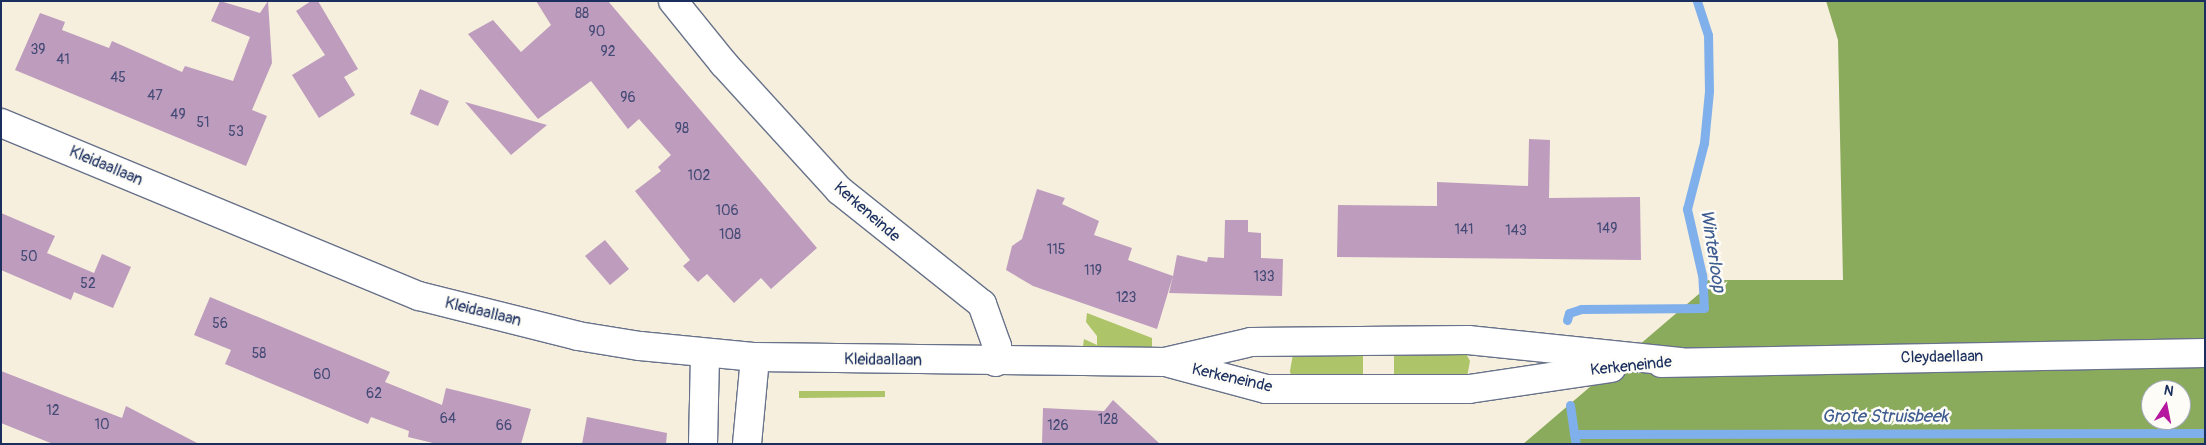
<!DOCTYPE html>
<style>
body{margin:0}
#map{position:relative;width:2206px;height:445px;overflow:hidden;background:#f6efdd;font-family:Pangolin,sans-serif}
div>[style]{position:absolute}
[style*='--x']{left:calc(var(--x)*1px);top:calc(var(--y)*1px);width:calc(var(--w)*1px);rotate:calc(var(--a)*1deg)}
.green>*{inset:0;background:#adc468}
.forest>*{inset:0;background:#8aaa5c}
.stream>*{height:9px;margin:-4.5px;padding:0 4.5px;transform-origin:4.5px;border-radius:4.5px;background:#80b0eb}
.building>*{inset:0;background:#bd9cbd}
.roads{filter:drop-shadow(1px 0 #68728a) drop-shadow(-1px 0 #68728a) drop-shadow(0 1px #68728a) drop-shadow(0 -1px #68728a)}
.minor>*{height:28px;margin:-14px;padding:0 14px;transform-origin:14px;border-radius:14px;background:#fff}
span{translate:-50% -50%;white-space:nowrap;text-align:center;line-height:1.15;-webkit-text-stroke:5px #fdfcf7;paint-order:stroke}
.number-label{font-size:14px;color:#444a76}
.number-label span{-webkit-text-stroke-width:0}
.street-label{font-size:16px;color:#1b2f5e}
.water-label{font-size:18px;color:#3e5c8f;font-style:italic}
.frame{position:absolute;inset:0;border:2px solid #1b2f5e;pointer-events:none}
.north{position:absolute;left:2141px;top:380px;width:50px;height:50px;box-sizing:border-box;background:#fdfcf7;border:1px solid #a3aaba;border-radius:50%;rotate:11deg;font-size:14px;font-weight:700;line-height:20px;text-align:center;color:#1b2f5e}
.north::after{content:'';display:block;margin:auto;width:18px;height:22px;background:#b5179e;clip-path:polygon(50% 0,100% 100%,50% 72%,0 100%)}
</style>
<div id="map">
<div class="green">
<i style="clip-path:polygon(1087px 313px,1152px 338px,1152px 349px,1049px 347px,1083px 346px,1084px 339px,1097px 345px,1097px 336px,1086px 322px)"></i>
<i style="clip-path:polygon(1363px 350px,1363px 382px,1291px 376px,1290px 371px,1293px 354px)"></i>
<i style="clip-path:polygon(1394px 350px,1464px 350px,1470px 361px,1467px 377px,1394px 381px)"></i>
<i style="clip-path:polygon(799px 391px,885px 391px,885px 397px,799px 398px)"></i>
</div>
<div class="forest">
<i style="clip-path:polygon(evenodd,1826px 1px,2205px 1px,2205px 444px,1523px 444px,1700px 293px,1708px 280px,1843px 280px,1838px 40px,1826px 1px,2151px 390px,2181px 390px,2181px 420px,2151px 420px,2151px 390px)"></i>
</div>
<div class="stream">
<i style="--x:1567;--y:320;--w:7;--a:-74"></i>
<i style="--x:1569;--y:313;--w:13;--a:-18"></i>
<i style="--x:1581;--y:309;--w:123;--a:-0.5"></i>
<i style="--x:1704;--y:308;--w:33;--a:-93"></i>
<i style="--x:1702;--y:275;--w:68;--a:-102.8"></i>
<i style="--x:1687;--y:209;--w:68;--a:-75.6"></i>
<i style="--x:1704;--y:143;--w:52;--a:-84.5"></i>
<i style="--x:1709;--y:91;--w:56;--a:-91"></i>
<i style="--x:1708;--y:35;--w:36;--a:-108"></i>
<i style="--x:1570;--y:405;--w:29;--a:82"></i>
<i style="--x:1576;--y:444;--w:10;--a:-101"></i>
<i style="--x:1574;--y:434;--w:631;--a:-0.09"></i>
</div>
<div class="building">
<i style="clip-path:polygon(220px 1px,260px 13px,268px 1px,272px 63px,252px 110px,267px 116px,246px 166px,15px 70px,40px 13px,65px 22px,62px 30px,109px 48px,112px 41px,182px 72px,185px 66px,233px 81px,250px 37px,211px 21px)"></i>
<i style="clip-path:polygon(311px 1px,318px 1px,358px 69px,344px 77px,355px 95px,319px 118px,292px 75px,325px 55px,296px 11px)"></i>
<i style="clip-path:polygon(536px 1px,608px 1px,817px 248px,771px 289px,761px 278px,734px 303px,707px 274px,698px 282px,683px 266px,690px 260px,635px 191px,661px 171px,658px 167px,671px 155px,639px 119px,628px 129px,591px 81px,538px 119px,468px 34px,493px 20px,521px 52px,551px 25px)"></i>
<i style="clip-path:polygon(420px 89px,449px 101px,438px 126px,410px 114px)"></i>
<i style="clip-path:polygon(465px 102px,547px 125px,511px 155px)"></i>
<i style="clip-path:polygon(1529px 139px,1550px 140px,1549px 198px,1640px 197px,1641px 260px,1337px 257px,1338px 205px,1437px 206px,1437px 182px,1528px 186px)"></i>
<i style="clip-path:polygon(1037px 189px,1065px 198px,1062px 204px,1099px 221px,1094px 235px,1132px 248px,1128px 260px,1173px 276px,1177px 255px,1207px 262px,1208px 257px,1224px 258px,1225px 220px,1248px 220px,1248px 232px,1261px 233px,1261px 258px,1283px 259px,1282px 296px,1169px 293px,1173px 276px,1157px 329px,1033px 286px,1006px 270px,1012px 246px,1022px 239px)"></i>
<i style="clip-path:polygon(1px 213px,55px 236px,47px 253px,94px 273px,102px 254px,131px 267px,113px 308px,74px 292px,71px 300px,1px 270px)"></i>
<i style="clip-path:polygon(605px 240px,629px 269px,610px 285px,585px 256px)"></i>
<i style="clip-path:polygon(210px 297px,390px 372px,385px 382px,442px 405px,446px 388px,531px 409px,521px 444px,437px 444px,408px 437px,409px 431px,371px 417px,368px 424px,225px 364px,231px 350px,194px 335px)"></i>
<i style="clip-path:polygon(1px 371px,122px 418px,126px 406px,199px 444px,53px 444px,1px 423px)"></i>
<i style="clip-path:polygon(1113px 400px,1160px 444px,1042px 444px,1043px 408px,1104px 411px)"></i>
<i style="clip-path:polygon(587px 417px,667px 433px,666px 444px,582px 444px)"></i>
</div>
<div class="roads">
<div class="minor">
<i style="--x:673;--y:1;--w:81;--a:51"></i>
<i style="--x:724;--y:64;--w:171;--a:47.6"></i>
<i style="--x:839;--y:190;--w:183;--a:38.6"></i>
<i style="--x:982;--y:304;--w:45;--a:70.3"></i>
<i style="--x:997;--y:346;--w:16;--a:94"></i>
<i style="--x:1;--y:123;--w:452;--a:22.5"></i>
<i style="--x:419;--y:296;--w:164;--a:14.1"></i>
<i style="--x:578;--y:336;--w:63;--a:9.2"></i>
<i style="--x:640;--y:346;--w:116;--a:5.5"></i>
<i style="--x:755;--y:357;--w:410;--a:0.7"></i>
<i style="--x:1165;--y:362;--w:88;--a:-13.1"></i>
<i style="--x:1251;--y:342;--w:217;--a:-0.5"></i>
<i style="--x:1468;--y:340;--w:213;--a:5.9"></i>
<i style="--x:1169;--y:363;--w:100;--a:15"></i>
<i style="--x:1266;--y:389;--w:203;--a:0"></i>
<i style="--x:1469;--y:389;--w:144;--a:-8.4"></i>
<i style="--x:1661;--y:363;--w:544;--a:-1.05"></i>
<i style="--x:703;--y:444;--w:91;--a:-88.7"></i>
<i style="--x:747;--y:444;--w:87;--a:-84.7"></i>
</div>
</div>
<div class="number-label">
<span style="left:582px;top:14px">88</span>
<span style="left:597px;top:32px">90</span>
<span style="left:38px;top:50px">39</span>
<span style="left:608px;top:52px">92</span>
<span style="left:63px;top:60px">41</span>
<span style="left:118px;top:78px">45</span>
<span style="left:155px;top:96px">47</span>
<span style="left:628px;top:98px">96</span>
<span style="left:178px;top:115px">49</span>
<span style="left:203px;top:123px">51</span>
<span style="left:682px;top:129px">98</span>
<span style="left:236px;top:132px">53</span>
<span style="left:699px;top:176px">102</span>
<span style="left:727px;top:211px">106</span>
<span style="left:1607px;top:229px">149</span>
<span style="left:1464px;top:230px">141</span>
<span style="left:1516px;top:231px">143</span>
<span style="left:730px;top:235px">108</span>
<span style="left:1056px;top:250px">115</span>
<span style="left:29px;top:257px">50</span>
<span style="left:1093px;top:271px">119</span>
<span style="left:1264px;top:277px">133</span>
<span style="left:88px;top:284px">52</span>
<span style="left:1126px;top:298px">123</span>
<span style="left:220px;top:324px">56</span>
<span style="left:259px;top:354px">58</span>
<span style="left:322px;top:375px">60</span>
<span style="left:374px;top:394px">62</span>
<span style="left:53px;top:411px">12</span>
<span style="left:448px;top:419px">64</span>
<span style="left:1108px;top:420px">128</span>
<span style="left:102px;top:425px">10</span>
<span style="left:504px;top:426px">66</span>
<span style="left:1058px;top:426px">126</span>
</div>
<div class="street-label">
<span style="left:106px;top:166px;rotate:23deg">Kleidaallaan</span>
<span style="left:867px;top:212px;rotate:41deg">Kerkeneinde</span>
<span style="left:483px;top:312px;rotate:14deg">Kleidaallaan</span>
<span style="left:1942px;top:357px;rotate:-1deg">Cleydaellaan</span>
<span style="left:883px;top:360px;rotate:1deg">Kleidaallaan</span>
<span style="left:1631px;top:366px;rotate:-6deg">Kerkeneinde</span>
<span style="left:1232px;top:378px;rotate:13deg">Kerkeneinde</span>
</div>
<div class="water-label">
<span style="left:1712px;top:251px;rotate:81deg">Winterloop</span>
<span style="left:1885px;top:417px">Grote Struisbeek</span>
</div>
<div class="frame"></div>
<div class="north">N</div>
</div>
